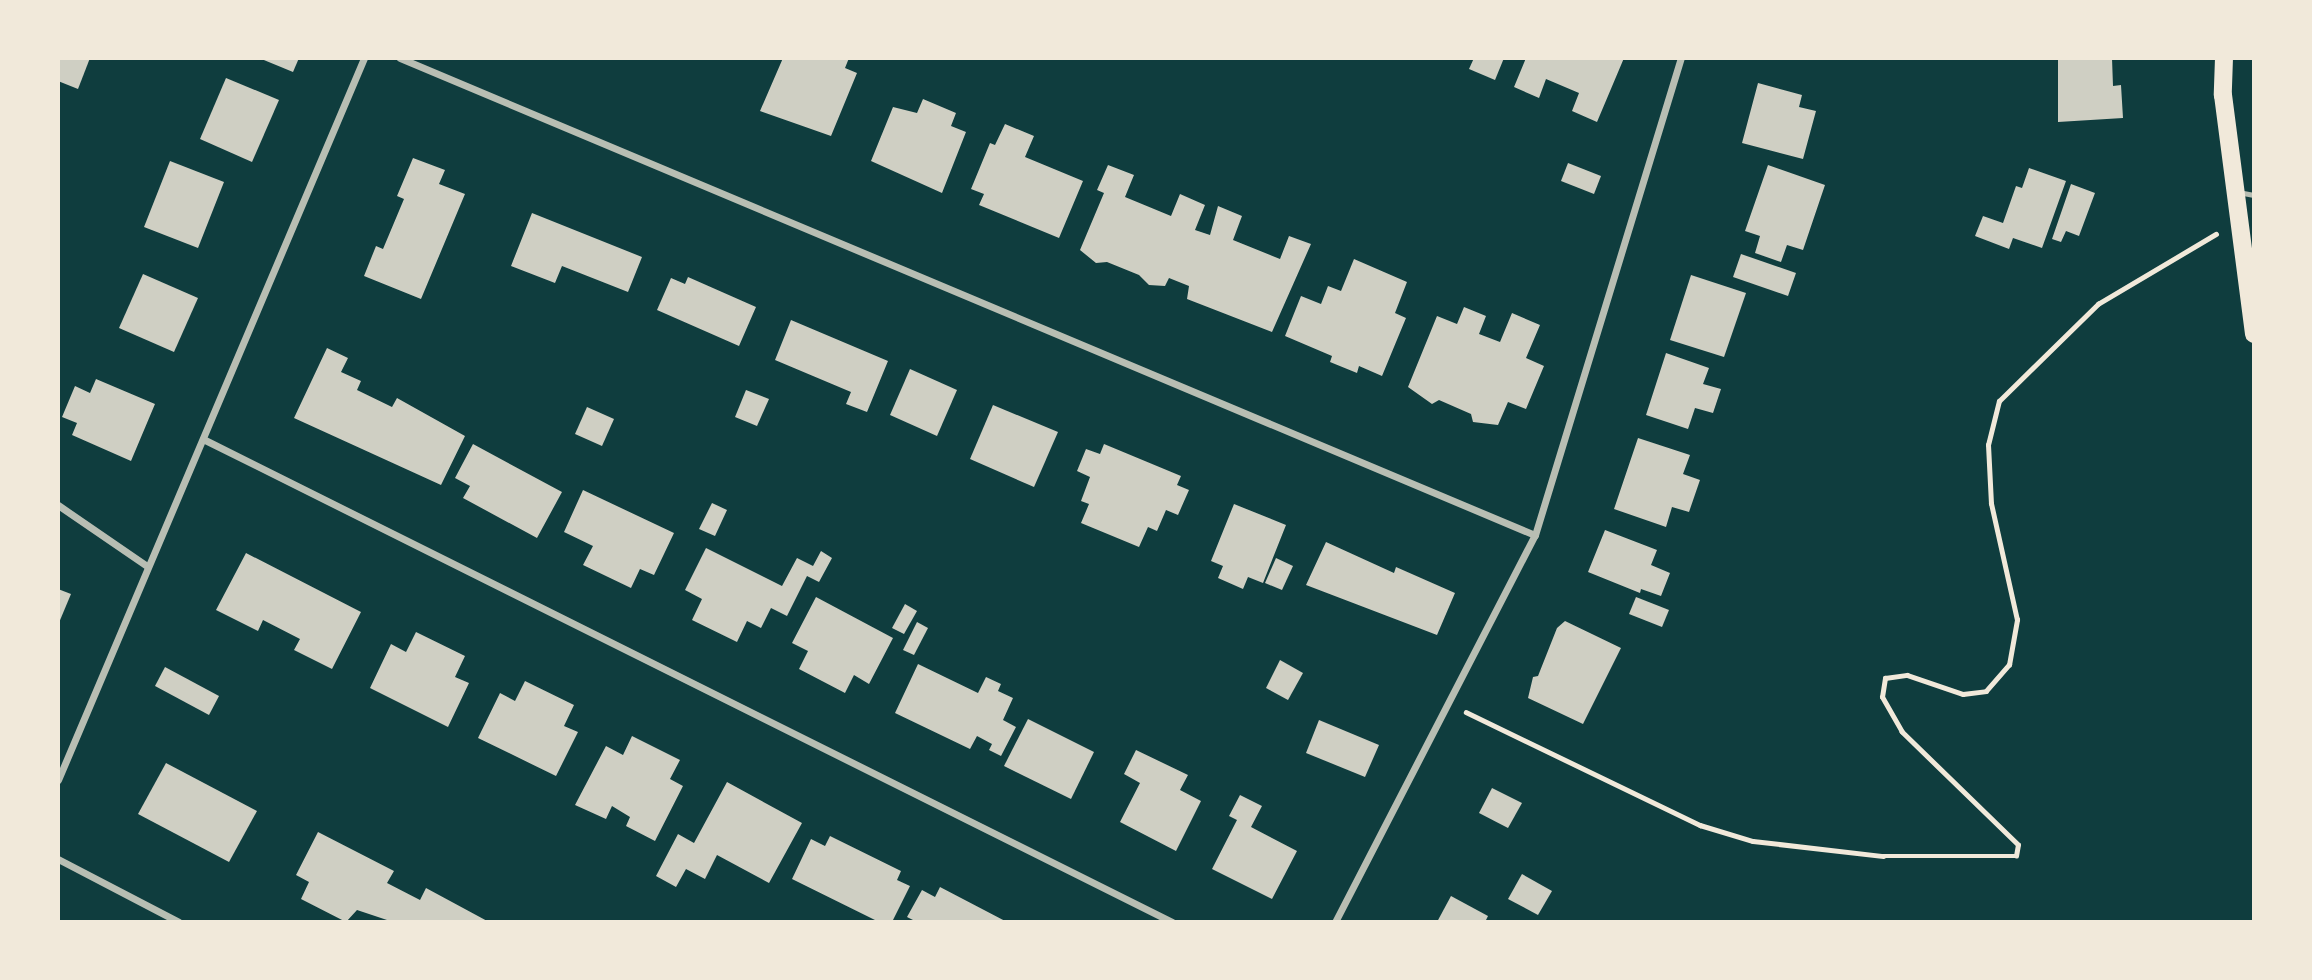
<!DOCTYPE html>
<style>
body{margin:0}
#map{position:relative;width:2312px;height:980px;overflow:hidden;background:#0f3d3e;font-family:"Varela Round",sans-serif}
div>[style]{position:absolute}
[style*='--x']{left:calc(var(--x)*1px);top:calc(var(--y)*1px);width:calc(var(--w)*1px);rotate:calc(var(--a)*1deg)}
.building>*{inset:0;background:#cfcfc3}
.path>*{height:4.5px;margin:-2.25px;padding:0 2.25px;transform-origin:2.25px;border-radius:2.25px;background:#f1e9da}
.service>*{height:5px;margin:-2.5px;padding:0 2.5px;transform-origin:2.5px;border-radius:2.5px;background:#b8beb3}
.minor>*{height:7px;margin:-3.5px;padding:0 3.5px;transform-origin:3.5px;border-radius:3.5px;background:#b8beb3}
.primary>*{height:18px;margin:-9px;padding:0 9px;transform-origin:9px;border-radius:9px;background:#f1e9da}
span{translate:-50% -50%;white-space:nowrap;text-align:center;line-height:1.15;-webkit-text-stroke:7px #f1e9da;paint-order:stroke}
.frame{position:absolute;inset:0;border:60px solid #f1e9da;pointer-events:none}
</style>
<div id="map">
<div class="building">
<i style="clip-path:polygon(58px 58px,90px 58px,78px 89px,58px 81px)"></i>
<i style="clip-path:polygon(259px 58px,299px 58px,293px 72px)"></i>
<i style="clip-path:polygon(783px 58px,849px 58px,845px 68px,857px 73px,831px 136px,760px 111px)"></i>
<i style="clip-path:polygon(1474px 58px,1504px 58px,1495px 80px,1469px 69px)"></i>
<i style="clip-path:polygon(1526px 58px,1624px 58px,1597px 122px,1572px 111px,1579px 93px,1546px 79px,1539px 98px,1514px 87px)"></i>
<i style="clip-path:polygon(2058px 58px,2112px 58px,2113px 86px,2121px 85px,2123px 118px,2058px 122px)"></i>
<i style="clip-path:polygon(226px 78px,279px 100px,252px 162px,200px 139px)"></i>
<i style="clip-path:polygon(1758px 83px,1802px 95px,1799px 107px,1816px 111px,1803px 159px,1742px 143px)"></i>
<i style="clip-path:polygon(923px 99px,956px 113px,951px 126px,966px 132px,942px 193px,871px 161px,893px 107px,917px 113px)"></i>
<i style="clip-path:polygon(1005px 124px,1034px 136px,1025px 157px,1083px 181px,1059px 238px,979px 205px,984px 194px,971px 189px,990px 143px,995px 145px)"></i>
<i style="clip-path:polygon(413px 158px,445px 170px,439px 184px,465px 194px,421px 299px,364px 276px,376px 246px,383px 249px,404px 199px,397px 196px)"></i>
<i style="clip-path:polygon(170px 161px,224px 182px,198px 248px,144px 227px)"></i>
<i style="clip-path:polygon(1568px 163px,1601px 176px,1594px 194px,1561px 181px)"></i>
<i style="clip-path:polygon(1108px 165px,1134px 175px,1125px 197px,1171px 216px,1180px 194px,1205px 205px,1195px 230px,1210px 235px,1218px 206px,1242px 216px,1233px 240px,1280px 259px,1289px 236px,1311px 244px,1272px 332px,1187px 299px,1189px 286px,1169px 278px,1165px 286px,1149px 285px,1139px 275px,1107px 262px,1096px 263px,1080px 250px,1104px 193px,1097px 190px)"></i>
<i style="clip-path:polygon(1768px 165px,1825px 185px,1803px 250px,1787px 245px,1781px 262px,1755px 253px,1760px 236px,1745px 231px)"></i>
<i style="clip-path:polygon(2029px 168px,2066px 181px,2042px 248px,2013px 238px,2009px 249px,1975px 236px,1983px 216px,2003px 223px,2016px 186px,2022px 188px)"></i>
<i style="clip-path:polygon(2071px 184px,2095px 193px,2079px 236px,2066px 231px,2061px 242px,2052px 239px)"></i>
<i style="clip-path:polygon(532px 213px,642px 257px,628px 292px,562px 266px,555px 283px,511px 266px)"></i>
<i style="clip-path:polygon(1741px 254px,1796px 273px,1788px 296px,1733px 277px)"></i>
<i style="clip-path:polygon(1354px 259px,1407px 282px,1395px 313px,1406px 318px,1382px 376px,1359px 366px,1357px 373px,1330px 362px,1332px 356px,1285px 336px,1301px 296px,1321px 304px,1328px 286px,1341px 291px)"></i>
<i style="clip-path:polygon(143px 274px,198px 298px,174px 352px,119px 328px)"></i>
<i style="clip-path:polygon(1691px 275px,1746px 293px,1724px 357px,1670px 340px)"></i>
<i style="clip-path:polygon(688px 277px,756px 307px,739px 346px,657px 310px,671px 278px,685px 284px)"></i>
<i style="clip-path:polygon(1464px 307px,1486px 316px,1479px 334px,1500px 342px,1512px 313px,1540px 325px,1526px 358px,1544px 366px,1526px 409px,1508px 402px,1498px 425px,1473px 422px,1471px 414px,1439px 400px,1432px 404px,1408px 387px,1437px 316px,1457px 324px)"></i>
<i style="clip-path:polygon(791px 320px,888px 361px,867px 412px,846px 404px,851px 392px,775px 360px)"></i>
<i style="clip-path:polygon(327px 348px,348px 358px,341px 372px,361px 381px,357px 390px,392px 407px,397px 398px,465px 436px,441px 485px,294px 418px)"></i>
<i style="clip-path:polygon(1666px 353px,1709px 368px,1703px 384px,1721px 389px,1713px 413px,1695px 408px,1688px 429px,1646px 415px)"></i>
<i style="clip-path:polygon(910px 369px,957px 390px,937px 436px,890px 415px)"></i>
<i style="clip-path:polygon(96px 379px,155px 404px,131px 461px,72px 435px,77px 423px,62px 417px,75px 386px,90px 393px)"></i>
<i style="clip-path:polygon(746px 390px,769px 399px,757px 426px,735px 417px)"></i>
<i style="clip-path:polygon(993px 405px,1058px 432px,1034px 487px,970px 459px)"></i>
<i style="clip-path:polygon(587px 407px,614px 419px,602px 446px,575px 434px)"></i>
<i style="clip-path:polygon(1638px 438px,1690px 455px,1683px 474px,1700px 480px,1689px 512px,1672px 507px,1666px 527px,1614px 509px)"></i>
<i style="clip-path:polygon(473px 444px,562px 492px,537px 538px,463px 498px,470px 486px,455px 478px)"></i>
<i style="clip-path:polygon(1104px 444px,1181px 476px,1177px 485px,1189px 490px,1178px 515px,1166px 510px,1157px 531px,1148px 527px,1139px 547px,1081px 523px,1089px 504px,1081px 501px,1090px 477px,1077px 471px,1086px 449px,1100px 454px)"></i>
<i style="clip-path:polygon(583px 490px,674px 533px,654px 575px,640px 569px,631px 588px,583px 565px,593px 546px,564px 532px)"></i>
<i style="clip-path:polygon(712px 503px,727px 510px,715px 536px,699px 529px)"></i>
<i style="clip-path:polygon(1234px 504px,1286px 525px,1263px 583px,1248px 577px,1243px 589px,1218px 578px,1223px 566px,1211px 561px)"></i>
<i style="clip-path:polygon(1605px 530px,1657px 550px,1651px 565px,1670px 573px,1661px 596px,1641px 589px,1640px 593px,1588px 572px)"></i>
<i style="clip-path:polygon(1326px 542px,1394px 573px,1396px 567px,1455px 593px,1437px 635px,1306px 585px)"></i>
<i style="clip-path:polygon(706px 548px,782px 586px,797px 558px,813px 566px,821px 551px,832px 558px,819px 582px,807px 576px,787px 616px,771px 608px,761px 628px,747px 621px,737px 642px,692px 620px,702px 599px,685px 590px)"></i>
<i style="clip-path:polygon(246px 553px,361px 612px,332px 669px,294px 650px,300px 639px,263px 620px,258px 631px,216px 610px)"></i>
<i style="clip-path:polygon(1276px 558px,1293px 566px,1282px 590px,1265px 583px)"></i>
<i style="clip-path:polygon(58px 589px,71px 594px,58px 625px)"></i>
<i style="clip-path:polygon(816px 597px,893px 638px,869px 684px,854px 675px,845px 693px,799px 669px,808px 651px,792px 643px)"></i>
<i style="clip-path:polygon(1636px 597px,1669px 610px,1662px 627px,1629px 614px)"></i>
<i style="clip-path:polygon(905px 604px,917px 611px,904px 634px,892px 628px)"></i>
<i style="clip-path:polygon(1565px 621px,1621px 648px,1583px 724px,1528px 698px,1533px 677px,1538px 676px,1557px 628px)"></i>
<i style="clip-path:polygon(917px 622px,928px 628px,914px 655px,903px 650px)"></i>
<i style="clip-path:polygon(416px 632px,465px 656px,455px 677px,469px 683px,448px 727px,370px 688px,391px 644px,406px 652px)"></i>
<i style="clip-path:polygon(1280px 660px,1303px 673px,1288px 700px,1266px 688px)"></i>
<i style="clip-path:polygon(918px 664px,978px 693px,986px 677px,1001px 684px,998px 691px,1013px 698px,1003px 720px,1016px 727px,1001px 756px,989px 750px,992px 744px,977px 736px,970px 749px,895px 713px)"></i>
<i style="clip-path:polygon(165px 667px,219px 696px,209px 715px,155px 686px)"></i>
<i style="clip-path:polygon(525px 681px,574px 705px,564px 726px,578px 732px,556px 776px,478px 738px,500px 693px,515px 701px)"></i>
<i style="clip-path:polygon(1028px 719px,1094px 752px,1071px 799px,1004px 766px)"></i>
<i style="clip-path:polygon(1319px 720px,1379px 745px,1365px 777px,1306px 753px)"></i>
<i style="clip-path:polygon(632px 736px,680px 760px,670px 779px,683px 786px,655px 841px,626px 826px,630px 817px,612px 806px,606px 819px,575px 805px,606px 746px,623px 755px)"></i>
<i style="clip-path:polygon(1136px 750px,1188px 775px,1180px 790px,1201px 801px,1176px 851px,1120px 822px,1140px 783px,1124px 774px)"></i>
<i style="clip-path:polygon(166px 763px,257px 811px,229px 862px,138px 814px)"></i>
<i style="clip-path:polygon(727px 782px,802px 823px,769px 883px,717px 855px,705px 879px,686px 869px,676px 887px,656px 876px,678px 834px,694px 843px)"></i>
<i style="clip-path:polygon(1492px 788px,1522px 803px,1508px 828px,1479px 813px)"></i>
<i style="clip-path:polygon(1240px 795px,1262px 806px,1251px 827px,1297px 851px,1272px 899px,1212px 869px,1237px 820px,1229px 816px)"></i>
<i style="clip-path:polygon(318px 832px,394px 871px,387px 883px,420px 900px,426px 888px,489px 922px,393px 922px,357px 910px,346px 922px,301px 899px,309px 882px,296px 875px)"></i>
<i style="clip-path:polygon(830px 836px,901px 871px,897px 880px,910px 886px,892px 922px,879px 922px,792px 879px,811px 839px,825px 846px)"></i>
<i style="clip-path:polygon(1522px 874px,1552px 891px,1538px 915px,1508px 899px)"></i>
<i style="clip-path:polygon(940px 887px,1007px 922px,917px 922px,907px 917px,922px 890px,935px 897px)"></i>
<i style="clip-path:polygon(1451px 896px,1488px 916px,1485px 922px,1437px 922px)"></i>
</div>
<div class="path">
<i style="--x:1466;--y:712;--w:260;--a:25.8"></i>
<i style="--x:1700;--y:825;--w:55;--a:16.8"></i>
<i style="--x:1753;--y:841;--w:131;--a:6.6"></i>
<i style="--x:1883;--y:856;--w:133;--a:0"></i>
<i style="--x:2016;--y:856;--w:11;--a:-80"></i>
<i style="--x:2018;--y:845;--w:162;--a:-135.8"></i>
<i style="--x:1902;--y:732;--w:40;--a:-119.7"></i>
<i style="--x:1882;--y:697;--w:19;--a:-81"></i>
<i style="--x:1885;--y:678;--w:22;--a:-8"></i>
<i style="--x:1907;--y:675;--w:59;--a:18.7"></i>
<i style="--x:1963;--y:694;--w:23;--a:-7"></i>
<i style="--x:1986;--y:691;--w:35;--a:-49"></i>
<i style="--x:2009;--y:665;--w:46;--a:-79.9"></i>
<i style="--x:2017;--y:620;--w:119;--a:-102.6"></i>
<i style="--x:1991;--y:504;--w:59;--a:-92.9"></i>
<i style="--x:1988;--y:445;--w:45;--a:-76"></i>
<i style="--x:1999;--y:401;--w:139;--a:-44.4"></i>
<i style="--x:2098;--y:304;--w:137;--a:-30.7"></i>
</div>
<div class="service">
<i style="--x:2238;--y:192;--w:16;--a:11"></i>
</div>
<div class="minor">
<i style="--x:400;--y:58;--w:1231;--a:22.8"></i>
<i style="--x:203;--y:439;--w:1083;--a:26.49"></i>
<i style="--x:58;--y:505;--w:108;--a:34.4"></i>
<i style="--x:58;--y:780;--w:784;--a:-67.03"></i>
<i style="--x:58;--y:859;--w:136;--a:27.5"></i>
<i style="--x:1335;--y:922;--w:436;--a:-62.7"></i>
<i style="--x:1535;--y:535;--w:499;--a:-73"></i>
</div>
<div class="primary">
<i style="--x:2224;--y:58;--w:37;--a:92"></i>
<i style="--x:2223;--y:95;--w:241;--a:82.6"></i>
</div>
<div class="frame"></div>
</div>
